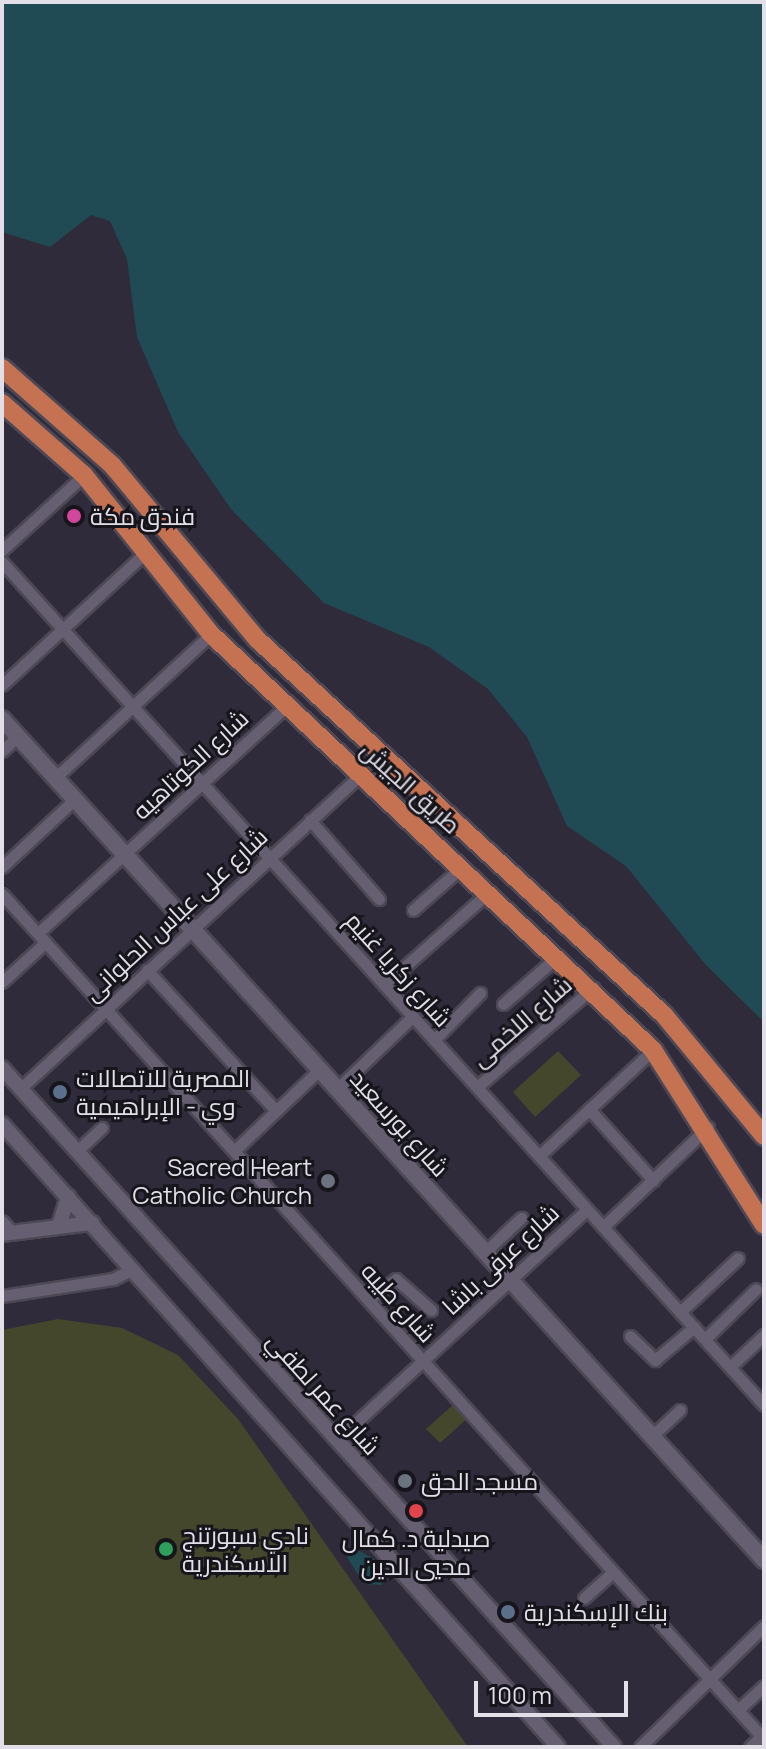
<!DOCTYPE html>
<meta charset="utf-8">
<style>
body{margin:0}
#map{position:relative;width:766px;height:1749px;overflow:hidden;background:#302b3b;font-family:Manrope,Cairo,sans-serif}
div>[style]{position:absolute}
[style*='--x']{left:calc(var(--x)*1px);top:calc(var(--y)*1px);width:calc(var(--w)*1px);rotate:calc(var(--a)*1deg)}
.green>*{inset:0;background:#44472b}
.water>*{inset:0;background:#204b55}
.roads{filter:drop-shadow(2px 0 #4d4855) drop-shadow(-2px 0 #4d4855) drop-shadow(0 2px #4d4855) drop-shadow(0 -2px #4d4855)}
.minor>*{height:11px;margin:-5.5px;padding:0 5.5px;transform-origin:5.5px;border-radius:5.5px;background:#655f71}
.tertiary>*{height:14px;margin:-7px;padding:0 7px;transform-origin:7px;border-radius:7px;background:#655f71}
.secondary>*{height:16px;margin:-8px;padding:0 8px;transform-origin:8px;border-radius:8px;background:#655f71}
.trunk>*{height:18px;margin:-9px;padding:0 9px;transform-origin:9px;border-radius:9px;background:#c57252}
.dots>*{width:22px;height:22px;translate:-50% -50%;box-sizing:border-box;border:4px solid #17151c;border-radius:50%}
span{translate:-50% -50%;white-space:nowrap;text-align:center;line-height:1.15;-webkit-text-stroke:6px #17151c;paint-order:stroke}
.poi-label{font-size:24px;color:#e2dfe9}
.left{translate:0 -50%;text-align:left}
.right{translate:-100% -50%;text-align:right}
.street-label{font-size:24px;color:#e2dfe9}
.frame{position:absolute;inset:0;border:4px solid #e2dfe9;pointer-events:none}
.scale{position:absolute;left:474px;top:1681px;width:154px;height:36px;box-sizing:border-box;border:4px solid #e2dfe9;border-top:0;padding-left:10px;font-size:24px;line-height:28px;white-space:nowrap;color:#e2dfe9;-webkit-text-stroke:6px #17151c;paint-order:stroke}
</style>
<div id="map">
<div class="green">
<i style="clip-path:polygon(558px 1051px,581px 1075px,535px 1117px,513px 1092px)"></i>
<i style="clip-path:polygon(58px 1319px,122px 1328px,178px 1355px,238px 1419px,468px 1747px,2px 1747px,2px 1330px)"></i>
<i style="clip-path:polygon(455px 1403px,469px 1417px,440px 1443px,426px 1429px)"></i>
</div>
<div class="water">
<i style="clip-path:polygon(2px 2px,764px 2px,764px 1036px,762px 1020px,706px 965px,626px 866px,567px 826px,527px 737px,488px 689px,429px 647px,324px 603px,231px 509px,178px 432px,137px 337px,127px 259px,110px 221px,91px 215px,50px 247px,2px 232px)"></i>
<i style="clip-path:polygon(354px 1548px,374px 1559px,382px 1585px,364px 1584px,347px 1557px)"></i>
</div>
<div class="roads">
<div class="minor">
<i style="--x:2;--y:550;--w:111;--a:-42.4"></i>
<i style="--x:2;--y:562;--w:1136;--a:47.89"></i>
<i style="--x:2;--y:685;--w:195;--a:-42.7"></i>
<i style="--x:2;--y:751;--w:22;--a:-43"></i>
<i style="--x:55;--y:778;--w:212;--a:-42.7"></i>
<i style="--x:310;--y:820;--w:105;--a:48.9"></i>
<i style="--x:2;--y:867;--w:100;--a:-43"></i>
<i style="--x:2;--y:894;--w:1138;--a:47.96"></i>
<i style="--x:413;--y:910;--w:65;--a:-41.3"></i>
<i style="--x:38;--y:933;--w:337;--a:-42.4"></i>
<i style="--x:147;--y:970;--w:191;--a:47.5"></i>
<i style="--x:2;--y:982;--w:59;--a:-42.3"></i>
<i style="--x:384;--y:985;--w:140;--a:-41.5"></i>
<i style="--x:503;--y:1004;--w:73;--a:-41.1"></i>
<i style="--x:434;--y:1040;--w:66;--a:-45.6"></i>
<i style="--x:477;--y:1087;--w:153;--a:-40.5"></i>
<i style="--x:21;--y:1088;--w:463;--a:-42.7"></i>
<i style="--x:337;--y:1089;--w:105;--a:-43.8"></i>
<i style="--x:589;--y:1109;--w:96;--a:48"></i>
<i style="--x:77;--y:1151;--w:34;--a:-43"></i>
<i style="--x:234;--y:1151;--w:117;--a:-43.6"></i>
<i style="--x:539;--y:1156;--w:156;--a:-42.9"></i>
<i style="--x:2;--y:1221;--w:15;--a:48"></i>
<i style="--x:603;--y:1227;--w:145;--a:-43.6"></i>
<i style="--x:485;--y:1252;--w:50;--a:-43.4"></i>
<i style="--x:2;--y:1296;--w:112;--a:-8.7"></i>
<i style="--x:113;--y:1279;--w:22;--a:-27"></i>
<i style="--x:368;--y:1300;--w:35;--a:-37"></i>
<i style="--x:396;--y:1279;--w:47;--a:41.5"></i>
<i style="--x:680;--y:1312;--w:79;--a:-43"></i>
<i style="--x:630;--y:1336;--w:35;--a:44"></i>
<i style="--x:655;--y:1360;--w:51;--a:-40.2"></i>
<i style="--x:705;--y:1339;--w:71;--a:-44.4"></i>
<i style="--x:730;--y:1367;--w:47;--a:-43.3"></i>
<i style="--x:652;--y:1436;--w:38;--a:-43"></i>
<i style="--x:337;--y:1440;--w:340;--a:-42.7"></i>
<i style="--x:584;--y:1598;--w:39;--a:-42"></i>
<i style="--x:738;--y:1710;--w:35;--a:-43"></i>
<i style="--x:640;--y:1747;--w:173;--a:-44.3"></i>
<i style="--x:750;--y:1747;--w:16;--a:-45"></i>
</div>
<div class="tertiary">
<i style="--x:2;--y:1068;--w:914;--a:47.97"></i>
<i style="--x:2;--y:1124;--w:835;--a:48.25"></i>
<i style="--x:59;--y:1226;--w:31;--a:-73"></i>
<i style="--x:2;--y:1234;--w:91;--a:-7"></i>
</div>
<div class="secondary">
<i style="--x:2;--y:719;--w:1135;--a:47.82"></i>
</div>
<div class="trunk">
<i style="--x:2;--y:368;--w:147;--a:41.4"></i>
<i style="--x:112;--y:465;--w:228;--a:50.2"></i>
<i style="--x:258;--y:640;--w:553;--a:42.73"></i>
<i style="--x:664;--y:1015;--w:157;--a:50.4"></i>
<i style="--x:2;--y:403;--w:109;--a:41.3"></i>
<i style="--x:84;--y:475;--w:203;--a:51.4"></i>
<i style="--x:211;--y:634;--w:607;--a:43.26"></i>
<i style="--x:653;--y:1050;--w:207;--a:57.6"></i>
</div>
</div>
<div class="dots">
<i style="left:74px;top:516px;background:#d1479c"></i>
<i style="left:60px;top:1092px;background:#5c6f8a"></i>
<i style="left:328px;top:1181px;background:#6b7280"></i>
<i style="left:405px;top:1481px;background:#6b7280"></i>
<i style="left:416px;top:1511px;background:#e0444e"></i>
<i style="left:166px;top:1549px;background:#2e9e5b"></i>
<i style="left:508px;top:1612px;background:#5c6f8a"></i>
</div>
<div class="poi-label">
<span class="left" style="left:90px;top:516px">فندق مكة</span>
<span class="left" style="left:76px;top:1092px">المصرية للاتصالات<br>وي - الإبراهيمية</span>
<span class="right" style="left:312px;top:1181px">Sacred Heart<br>Catholic Church</span>
<span class="left" style="left:421px;top:1481px">مسجد الحق</span>
<span class="left" style="left:182px;top:1549px">نادي سبورتنج<br>الاسكندرية</span>
<span style="left:416px;top:1552px">صيدلية د. كمال<br>محيي الدين</span>
<span class="left" style="left:524px;top:1612px">بنك الإسكندرية</span>
</div>
<div class="street-label">
<span style="left:190px;top:764px;rotate:-43deg">شارع الكوتاهيه</span>
<span style="left:411px;top:787px;rotate:42deg">طريق الجيش</span>
<span style="left:175px;top:914px;rotate:-43deg">شارع على عباس الحلوانى</span>
<span style="left:399px;top:969px;rotate:48deg">شارع زكريا غنيم</span>
<span style="left:521px;top:1021px;rotate:-41deg">شارع اللخمى</span>
<span style="left:400px;top:1123px;rotate:48deg">شارع بورسعيد</span>
<span style="left:500px;top:1259px;rotate:-43deg">شارع عرفى باشا</span>
<span style="left:399px;top:1302px;rotate:48deg">شارع طيبه</span>
<span style="left:324px;top:1393px;rotate:48deg">شارع عمر لطفي</span>
</div>
<div class="frame"></div>
<div class="scale">100 m</div>
</div>
